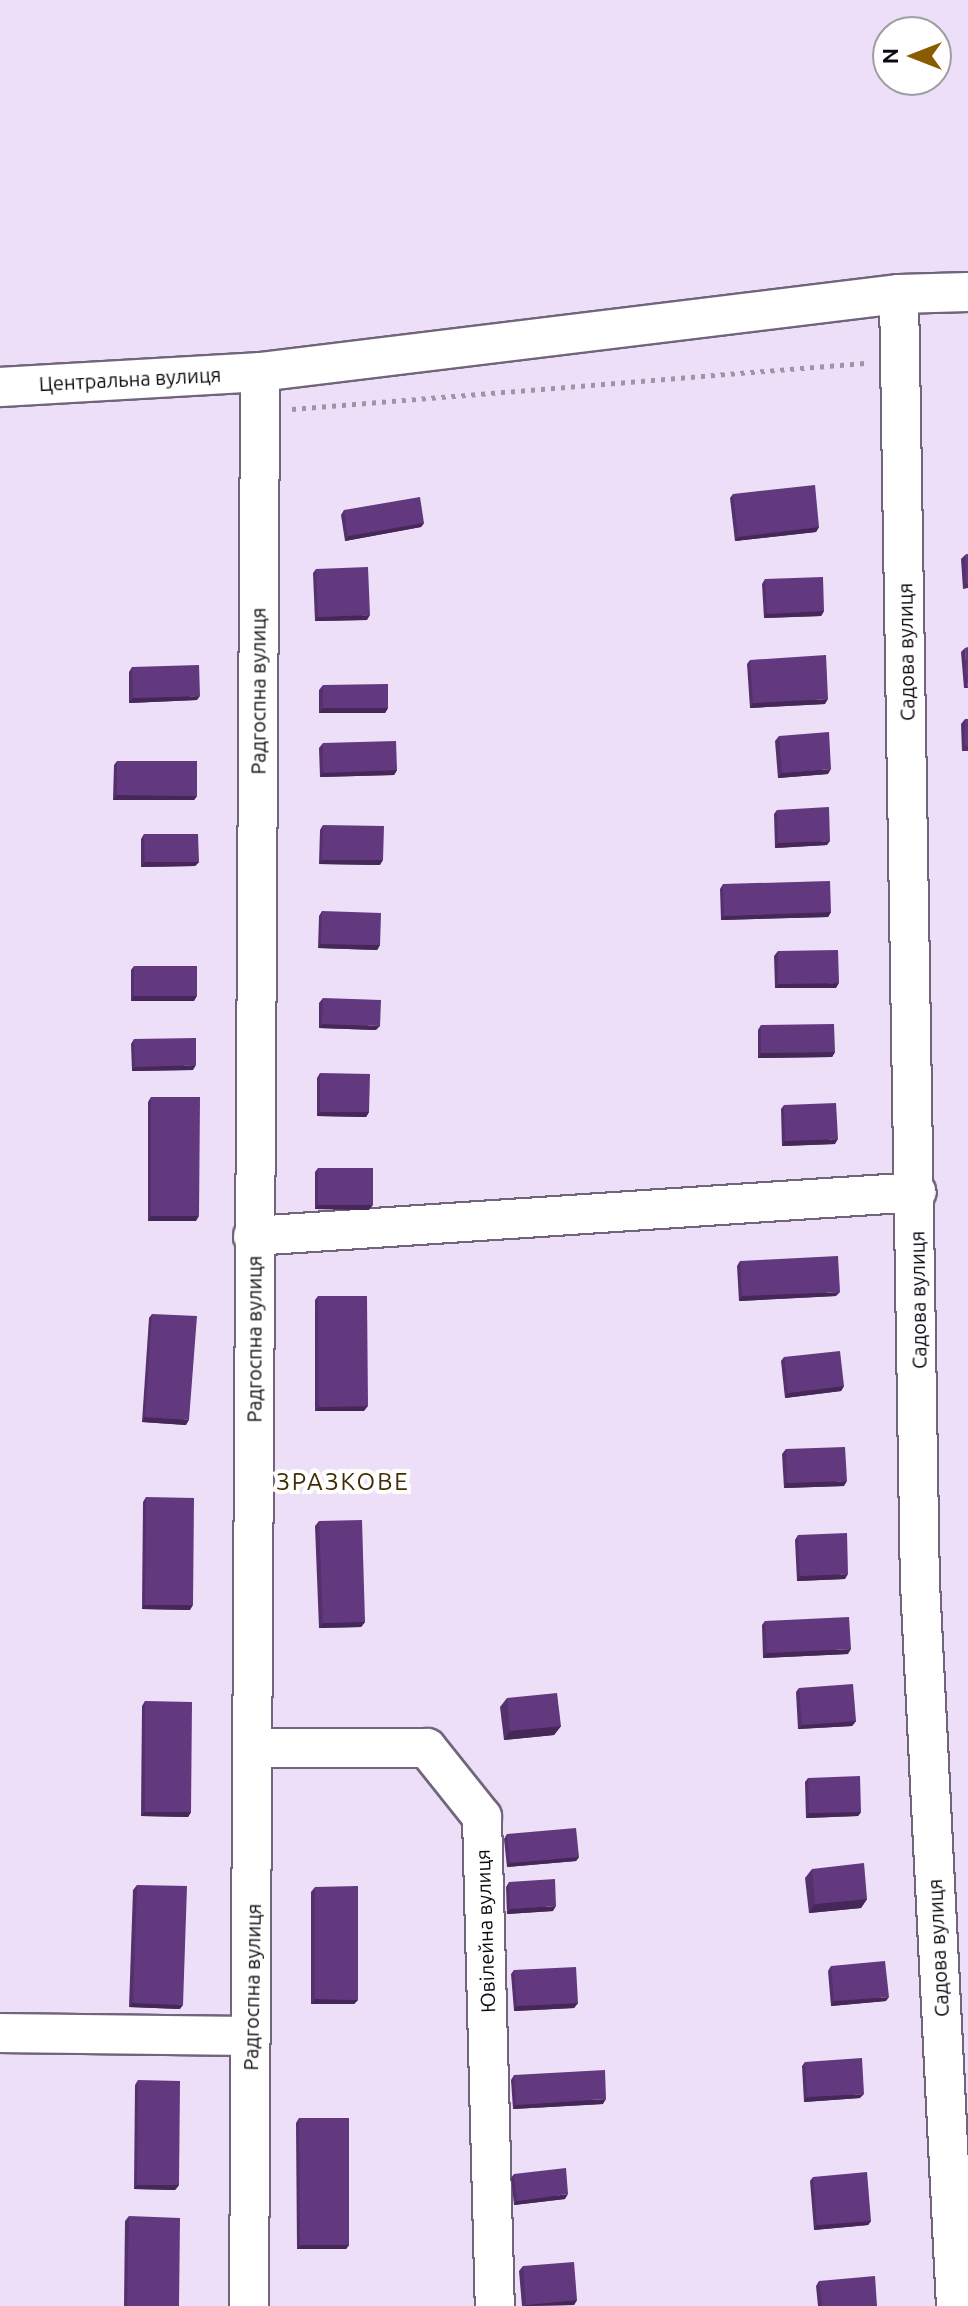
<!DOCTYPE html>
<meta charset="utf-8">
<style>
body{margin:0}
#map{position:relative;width:968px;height:2306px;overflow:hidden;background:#eddff8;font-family:Ubuntu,sans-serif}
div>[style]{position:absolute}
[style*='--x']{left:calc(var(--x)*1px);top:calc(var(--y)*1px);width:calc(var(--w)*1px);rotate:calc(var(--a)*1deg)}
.path>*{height:5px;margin-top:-2.5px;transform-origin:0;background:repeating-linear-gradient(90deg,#9e94a7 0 4px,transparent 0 10px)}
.roads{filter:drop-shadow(2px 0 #71657b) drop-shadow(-2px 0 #71657b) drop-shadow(0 2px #71657b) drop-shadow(0 -2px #71657b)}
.street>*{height:38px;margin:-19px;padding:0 19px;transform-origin:19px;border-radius:19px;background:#fff}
.wall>*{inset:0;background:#54316c}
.shaded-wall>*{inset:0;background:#452858}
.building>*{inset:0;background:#62397e}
span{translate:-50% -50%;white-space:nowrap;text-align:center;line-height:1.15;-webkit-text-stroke:8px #fff;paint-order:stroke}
.street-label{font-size:20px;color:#0e0a12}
.quarter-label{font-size:24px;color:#422c06;letter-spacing:2px}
.north{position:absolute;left:872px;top:16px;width:80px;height:80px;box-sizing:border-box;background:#fff;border:2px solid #9f9da0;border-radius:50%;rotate:270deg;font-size:22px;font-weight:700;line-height:32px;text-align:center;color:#0e0a12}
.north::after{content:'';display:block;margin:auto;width:28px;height:36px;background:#8a5c00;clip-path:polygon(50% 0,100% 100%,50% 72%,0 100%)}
</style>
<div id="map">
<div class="path">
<i style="--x:292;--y:409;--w:575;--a:-4.59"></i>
</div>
<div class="roads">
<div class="street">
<i style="--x:899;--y:294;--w:1289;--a:89.07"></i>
<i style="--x:920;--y:1583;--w:724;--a:87.15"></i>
<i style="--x:0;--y:387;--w:260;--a:-3.3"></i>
<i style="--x:260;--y:372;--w:644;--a:-6.96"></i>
<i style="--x:899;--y:294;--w:69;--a:-1.7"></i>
<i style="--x:253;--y:1236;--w:665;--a:-3.79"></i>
<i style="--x:255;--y:1748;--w:172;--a:0"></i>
<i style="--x:427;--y:1748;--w:88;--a:51.4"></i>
<i style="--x:482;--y:1817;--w:489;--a:88.5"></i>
<i style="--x:0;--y:2033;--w:251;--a:0.7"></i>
<i style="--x:249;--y:2306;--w:1934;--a:-89.67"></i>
</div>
</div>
<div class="wall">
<i style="clip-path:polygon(733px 494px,819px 527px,816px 532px,735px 541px,730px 498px)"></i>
<i style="clip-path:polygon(344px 510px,424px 523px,421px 527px,345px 541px,341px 515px)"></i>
<i style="clip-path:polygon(968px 554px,968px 588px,963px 589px,961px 559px,965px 555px)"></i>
<i style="clip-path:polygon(316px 569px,367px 620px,315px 621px,313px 573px)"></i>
<i style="clip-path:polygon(765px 579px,824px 611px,821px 616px,764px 618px,762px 584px)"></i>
<i style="clip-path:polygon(965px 648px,968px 688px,964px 688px,961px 652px)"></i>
<i style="clip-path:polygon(750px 660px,825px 704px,750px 708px,747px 664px)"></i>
<i style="clip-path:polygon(132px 667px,197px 700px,129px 703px,129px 672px)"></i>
<i style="clip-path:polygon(323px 685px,388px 708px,385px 713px,319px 713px,319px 690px)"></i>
<i style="clip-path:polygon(965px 719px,968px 719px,968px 751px,962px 751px,961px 724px)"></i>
<i style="clip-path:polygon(779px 736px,828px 774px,778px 778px,775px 741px)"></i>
<i style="clip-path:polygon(323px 743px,397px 770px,394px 775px,320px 777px,319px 748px)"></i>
<i style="clip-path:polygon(117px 761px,197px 796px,194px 800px,113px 800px,114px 765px)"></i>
<i style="clip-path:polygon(777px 810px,827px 845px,775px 848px,774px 814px)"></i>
<i style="clip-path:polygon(323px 825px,380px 865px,319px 864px,320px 830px)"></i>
<i style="clip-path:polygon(144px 834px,199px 862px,195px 866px,141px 867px,141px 839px)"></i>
<i style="clip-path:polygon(723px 884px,831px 912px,828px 917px,721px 920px,720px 889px)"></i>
<i style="clip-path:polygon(322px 911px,380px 945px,377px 950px,318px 948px,319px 916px)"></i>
<i style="clip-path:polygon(778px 951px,836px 988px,775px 988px,774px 956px)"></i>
<i style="clip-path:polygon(134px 966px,194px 1001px,131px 1001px,131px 970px)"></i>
<i style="clip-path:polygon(323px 998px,376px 1030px,319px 1028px,319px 1003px)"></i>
<i style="clip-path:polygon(761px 1025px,835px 1052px,832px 1057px,758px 1058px,758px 1030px)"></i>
<i style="clip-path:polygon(134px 1039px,193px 1070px,132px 1071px,131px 1044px)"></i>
<i style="clip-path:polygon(320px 1073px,369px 1112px,366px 1117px,317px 1116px,317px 1078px)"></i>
<i style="clip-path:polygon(151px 1097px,196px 1221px,148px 1221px,148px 1102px)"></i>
<i style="clip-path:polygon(784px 1105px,835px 1144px,782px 1146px,781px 1109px)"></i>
<i style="clip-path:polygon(318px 1168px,369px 1210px,315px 1209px,315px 1172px)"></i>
<i style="clip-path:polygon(740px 1261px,836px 1296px,739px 1301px,737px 1266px)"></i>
<i style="clip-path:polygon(318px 1296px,364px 1411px,315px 1411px,315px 1300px)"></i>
<i style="clip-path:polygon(152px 1314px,186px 1425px,142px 1422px,149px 1318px)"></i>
<i style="clip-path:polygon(784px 1357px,844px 1386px,841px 1391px,785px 1398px,781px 1361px)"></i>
<i style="clip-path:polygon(786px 1449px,844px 1486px,784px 1488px,782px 1454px)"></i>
<i style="clip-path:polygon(146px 1497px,190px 1610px,142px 1609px,143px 1502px)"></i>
<i style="clip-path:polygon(319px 1521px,365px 1622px,361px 1627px,319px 1628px,315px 1526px)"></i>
<i style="clip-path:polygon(798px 1535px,845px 1579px,797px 1581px,795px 1540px)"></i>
<i style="clip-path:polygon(765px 1621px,848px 1654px,763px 1658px,762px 1625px)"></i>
<i style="clip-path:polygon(799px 1688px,856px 1721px,852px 1726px,798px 1729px,796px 1692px)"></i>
<i style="clip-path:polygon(507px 1698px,561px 1726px,554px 1735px,504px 1740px,500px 1707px)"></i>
<i style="clip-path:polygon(145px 1701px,191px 1812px,188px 1817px,141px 1816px,142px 1706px)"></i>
<i style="clip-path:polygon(808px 1778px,861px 1812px,858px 1816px,806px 1818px,805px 1782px)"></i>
<i style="clip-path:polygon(507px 1834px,579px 1857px,576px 1861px,507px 1867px,504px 1839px)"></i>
<i style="clip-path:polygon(812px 1869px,867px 1899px,861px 1908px,809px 1913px,805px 1878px)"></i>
<i style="clip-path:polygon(509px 1882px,553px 1911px,507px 1914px,506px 1887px)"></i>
<i style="clip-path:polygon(137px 1885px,180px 2009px,129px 2007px,133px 1890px)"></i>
<i style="clip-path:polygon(315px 1887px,358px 2000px,354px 2004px,311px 2004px,311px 1892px)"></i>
<i style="clip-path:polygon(831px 1966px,886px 2001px,831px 2006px,828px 1971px)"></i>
<i style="clip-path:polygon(514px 1970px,578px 2003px,574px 2008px,514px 2011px,511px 1974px)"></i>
<i style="clip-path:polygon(805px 2062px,860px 2098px,804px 2102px,802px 2066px)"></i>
<i style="clip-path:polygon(514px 2075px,603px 2104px,513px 2109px,511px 2080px)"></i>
<i style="clip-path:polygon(138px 2080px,179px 2185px,175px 2190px,134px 2189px,135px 2085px)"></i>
<i style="clip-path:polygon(299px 2118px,349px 2245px,346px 2249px,297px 2249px,296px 2123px)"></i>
<i style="clip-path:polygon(514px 2174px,565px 2199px,514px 2205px,511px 2178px)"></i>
<i style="clip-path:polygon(813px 2177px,871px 2221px,868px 2225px,814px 2230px,810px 2181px)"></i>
<i style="clip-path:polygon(129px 2216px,179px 2306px,124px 2306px,125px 2221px)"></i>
<i style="clip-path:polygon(523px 2266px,577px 2300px,574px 2305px,522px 2306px,519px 2271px)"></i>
<i style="clip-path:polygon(819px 2281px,877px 2306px,818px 2306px,816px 2286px)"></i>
</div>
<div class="shaded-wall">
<i style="clip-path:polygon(424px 523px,421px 527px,345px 541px,348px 536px)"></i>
<i style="clip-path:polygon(819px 527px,816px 532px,735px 541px,738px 537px)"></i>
<i style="clip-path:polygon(824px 611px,821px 616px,764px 618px,767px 614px)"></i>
<i style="clip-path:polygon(370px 615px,367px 620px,315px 621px,318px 617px)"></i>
<i style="clip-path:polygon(200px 696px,197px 700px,129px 703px,133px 698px)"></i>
<i style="clip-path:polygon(828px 699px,825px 704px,750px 708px,753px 703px)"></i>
<i style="clip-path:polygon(323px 708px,388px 708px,385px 713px,319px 713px)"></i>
<i style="clip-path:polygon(831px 769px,828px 774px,778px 778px,782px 773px)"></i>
<i style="clip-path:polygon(397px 770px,394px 775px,320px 777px,323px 773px)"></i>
<i style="clip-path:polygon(117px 795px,197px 796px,194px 800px,113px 800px)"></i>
<i style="clip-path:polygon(830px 841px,827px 845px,775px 848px,778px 843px)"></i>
<i style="clip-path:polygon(322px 860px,383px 860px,380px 865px,319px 864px)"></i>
<i style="clip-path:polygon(145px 862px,199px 862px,195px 866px,141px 867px)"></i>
<i style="clip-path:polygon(831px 912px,828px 917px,721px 920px,724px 916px)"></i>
<i style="clip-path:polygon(321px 944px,380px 945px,377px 950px,318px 948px)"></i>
<i style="clip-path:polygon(839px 983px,836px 988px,775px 988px,778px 984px)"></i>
<i style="clip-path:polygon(134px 996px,197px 996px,194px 1001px,131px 1001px)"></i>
<i style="clip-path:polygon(322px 1024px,380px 1026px,376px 1030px,319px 1028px)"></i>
<i style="clip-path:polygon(835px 1052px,832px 1057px,758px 1058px,761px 1053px)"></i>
<i style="clip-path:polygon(196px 1065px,193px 1070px,132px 1071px,135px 1067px)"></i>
<i style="clip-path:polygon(320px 1112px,369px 1112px,366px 1117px,317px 1116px)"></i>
<i style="clip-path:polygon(838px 1139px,835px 1144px,782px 1146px,785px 1141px)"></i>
<i style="clip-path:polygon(318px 1205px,373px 1205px,369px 1210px,315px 1209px)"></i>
<i style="clip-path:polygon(151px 1216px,199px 1216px,196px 1221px,148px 1221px)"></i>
<i style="clip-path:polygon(840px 1292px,836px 1296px,739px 1301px,742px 1296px)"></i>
<i style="clip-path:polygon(844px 1386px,841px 1391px,785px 1398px,788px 1393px)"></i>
<i style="clip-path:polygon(368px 1406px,364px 1411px,315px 1411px,319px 1407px)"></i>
<i style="clip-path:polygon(145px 1417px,189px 1420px,186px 1425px,142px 1422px)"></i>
<i style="clip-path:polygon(847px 1481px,844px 1486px,784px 1488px,787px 1483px)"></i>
<i style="clip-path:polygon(848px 1574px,845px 1579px,797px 1581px,800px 1576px)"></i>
<i style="clip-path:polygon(145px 1605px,193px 1605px,190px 1610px,142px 1609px)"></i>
<i style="clip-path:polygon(365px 1622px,361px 1627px,319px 1628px,323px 1623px)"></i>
<i style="clip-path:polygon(851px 1649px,848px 1654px,763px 1658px,767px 1653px)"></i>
<i style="clip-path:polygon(856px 1721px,852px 1726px,798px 1729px,802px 1725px)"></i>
<i style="clip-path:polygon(561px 1726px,554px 1735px,504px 1740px,510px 1731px)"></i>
<i style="clip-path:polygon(145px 1812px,191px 1812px,188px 1817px,141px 1816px)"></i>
<i style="clip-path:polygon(861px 1812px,858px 1816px,806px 1818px,809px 1813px)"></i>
<i style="clip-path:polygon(579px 1857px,576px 1861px,507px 1867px,510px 1863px)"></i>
<i style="clip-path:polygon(867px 1899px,861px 1908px,809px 1913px,815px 1904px)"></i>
<i style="clip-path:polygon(556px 1906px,553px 1911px,507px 1914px,510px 1909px)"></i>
<i style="clip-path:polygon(889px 1997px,886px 2001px,831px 2006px,834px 2001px)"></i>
<i style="clip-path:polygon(315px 1999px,358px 2000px,354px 2004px,311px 2004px)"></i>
<i style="clip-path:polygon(133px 2003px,183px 2005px,180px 2009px,129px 2007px)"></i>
<i style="clip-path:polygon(578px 2003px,574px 2008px,514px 2011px,517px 2006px)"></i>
<i style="clip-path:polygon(864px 2094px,860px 2098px,804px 2102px,807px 2097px)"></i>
<i style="clip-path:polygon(606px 2099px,603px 2104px,513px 2109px,516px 2105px)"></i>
<i style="clip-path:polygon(137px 2185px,179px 2185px,175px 2190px,134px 2189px)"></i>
<i style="clip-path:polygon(568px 2194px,565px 2199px,514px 2205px,517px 2201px)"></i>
<i style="clip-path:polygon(871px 2221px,868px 2225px,814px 2230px,817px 2225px)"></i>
<i style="clip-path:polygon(300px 2245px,349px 2245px,346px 2249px,297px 2249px)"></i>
<i style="clip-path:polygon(577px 2300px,574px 2305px,525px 2306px,526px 2305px)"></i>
</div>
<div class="building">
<i style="clip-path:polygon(815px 485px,819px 527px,738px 537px,733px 494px)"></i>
<i style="clip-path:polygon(420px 497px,424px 523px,348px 536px,344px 510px)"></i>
<i style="clip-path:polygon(968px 554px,968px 584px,966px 584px,965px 555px)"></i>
<i style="clip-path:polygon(368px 567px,370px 615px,318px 617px,316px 569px)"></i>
<i style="clip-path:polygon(823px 577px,824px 611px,767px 614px,765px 579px)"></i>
<i style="clip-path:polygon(968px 647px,968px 683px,967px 684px,965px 648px)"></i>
<i style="clip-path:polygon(826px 655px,828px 699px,753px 703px,750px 660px)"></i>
<i style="clip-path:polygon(199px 665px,200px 696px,133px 698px,132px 667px)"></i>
<i style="clip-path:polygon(388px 684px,388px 708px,323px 708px,323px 685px)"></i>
<i style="clip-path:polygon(965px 719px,968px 719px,968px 746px,965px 746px)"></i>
<i style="clip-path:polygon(829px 732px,831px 769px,782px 773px,779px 736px)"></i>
<i style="clip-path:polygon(396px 741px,397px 770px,323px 773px,323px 743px)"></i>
<i style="clip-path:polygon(117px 761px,197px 761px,197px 796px,117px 795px)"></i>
<i style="clip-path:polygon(829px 807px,830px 841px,778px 843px,777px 810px)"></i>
<i style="clip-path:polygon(323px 825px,384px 826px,383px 860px,322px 860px)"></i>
<i style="clip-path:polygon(144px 834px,198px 834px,199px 862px,145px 862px)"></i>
<i style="clip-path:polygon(830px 881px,831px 912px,724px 916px,723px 884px)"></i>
<i style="clip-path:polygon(322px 911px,381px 913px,380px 945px,321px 944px)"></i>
<i style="clip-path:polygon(838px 950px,839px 983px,778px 984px,778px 951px)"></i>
<i style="clip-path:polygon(134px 966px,197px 966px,197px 996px,134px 996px)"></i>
<i style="clip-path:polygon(323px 998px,381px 1000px,380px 1026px,322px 1024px)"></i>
<i style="clip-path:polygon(834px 1024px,835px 1052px,761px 1053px,761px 1025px)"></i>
<i style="clip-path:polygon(196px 1038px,196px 1065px,135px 1067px,134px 1039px)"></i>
<i style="clip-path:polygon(320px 1073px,370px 1074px,369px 1112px,320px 1112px)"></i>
<i style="clip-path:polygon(151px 1097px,200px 1097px,199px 1216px,151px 1216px)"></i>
<i style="clip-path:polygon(836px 1103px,838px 1139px,785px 1141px,784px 1105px)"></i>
<i style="clip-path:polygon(318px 1168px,373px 1168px,373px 1205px,318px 1205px)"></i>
<i style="clip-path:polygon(838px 1256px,840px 1292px,742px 1296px,740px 1261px)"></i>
<i style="clip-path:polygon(318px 1296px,367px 1296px,368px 1406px,319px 1407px)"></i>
<i style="clip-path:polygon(152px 1314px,197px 1316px,189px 1420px,145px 1417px)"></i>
<i style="clip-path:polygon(840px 1351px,844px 1386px,788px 1393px,784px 1357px)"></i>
<i style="clip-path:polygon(845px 1447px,847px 1481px,787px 1483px,786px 1449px)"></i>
<i style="clip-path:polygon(146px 1497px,194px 1498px,193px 1605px,145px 1605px)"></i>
<i style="clip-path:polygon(362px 1520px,365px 1622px,323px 1623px,319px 1521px)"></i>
<i style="clip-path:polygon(847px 1533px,848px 1574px,800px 1576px,798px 1535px)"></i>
<i style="clip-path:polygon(849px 1617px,851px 1649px,767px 1653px,765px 1621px)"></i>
<i style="clip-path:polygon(853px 1684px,856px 1721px,802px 1725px,799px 1688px)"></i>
<i style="clip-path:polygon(557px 1693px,561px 1726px,510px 1731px,507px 1698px)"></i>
<i style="clip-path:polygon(145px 1701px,192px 1702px,191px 1812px,145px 1812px)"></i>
<i style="clip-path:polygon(860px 1776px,861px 1812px,809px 1813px,808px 1778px)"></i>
<i style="clip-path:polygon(576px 1828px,579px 1857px,510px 1863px,507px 1834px)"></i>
<i style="clip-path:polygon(864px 1863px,867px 1899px,815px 1904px,812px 1869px)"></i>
<i style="clip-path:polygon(555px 1879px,556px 1906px,510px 1909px,509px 1882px)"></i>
<i style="clip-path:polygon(137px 1885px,187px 1886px,183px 2005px,133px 2003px)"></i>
<i style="clip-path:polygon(358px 1886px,358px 2000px,315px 1999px,315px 1887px)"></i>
<i style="clip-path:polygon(885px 1961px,889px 1997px,834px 2001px,831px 1966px)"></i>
<i style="clip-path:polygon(576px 1967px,578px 2003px,517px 2006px,514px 1970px)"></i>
<i style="clip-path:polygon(862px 2058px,864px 2094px,807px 2097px,805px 2062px)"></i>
<i style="clip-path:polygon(605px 2070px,606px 2099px,516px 2105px,514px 2075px)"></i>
<i style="clip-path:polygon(138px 2080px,180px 2081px,179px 2185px,137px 2185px)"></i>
<i style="clip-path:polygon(299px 2118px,349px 2118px,349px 2245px,300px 2245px)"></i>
<i style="clip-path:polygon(566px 2168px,568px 2194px,517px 2201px,514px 2174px)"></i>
<i style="clip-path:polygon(867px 2172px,871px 2221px,817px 2225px,813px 2177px)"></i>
<i style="clip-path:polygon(129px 2216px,180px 2218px,179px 2306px,127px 2306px)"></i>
<i style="clip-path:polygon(574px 2262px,577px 2300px,526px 2305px,523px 2266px)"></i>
<i style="clip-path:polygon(875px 2276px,877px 2306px,822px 2306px,819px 2281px)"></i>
</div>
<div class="street-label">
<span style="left:130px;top:379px;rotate:-3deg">Центральна вулиця</span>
<span style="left:906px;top:652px;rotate:-91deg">Садова вулиця</span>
<span style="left:258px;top:691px;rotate:-90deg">Радгоспна вулиця</span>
<span style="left:918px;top:1300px;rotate:-91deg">Садова вулиця</span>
<span style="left:254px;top:1339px;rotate:-90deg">Радгоспна вулиця</span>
<span style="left:485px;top:1931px;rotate:-92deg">Ювілейна вулиця</span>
<span style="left:938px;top:1948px;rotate:-93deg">Садова вулиця</span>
<span style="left:252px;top:1987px;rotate:-89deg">Радгоспна вулиця</span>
</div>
<div class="quarter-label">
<span style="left:343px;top:1482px">ЗРАЗКОВЕ</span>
</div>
<div class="north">N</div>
</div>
